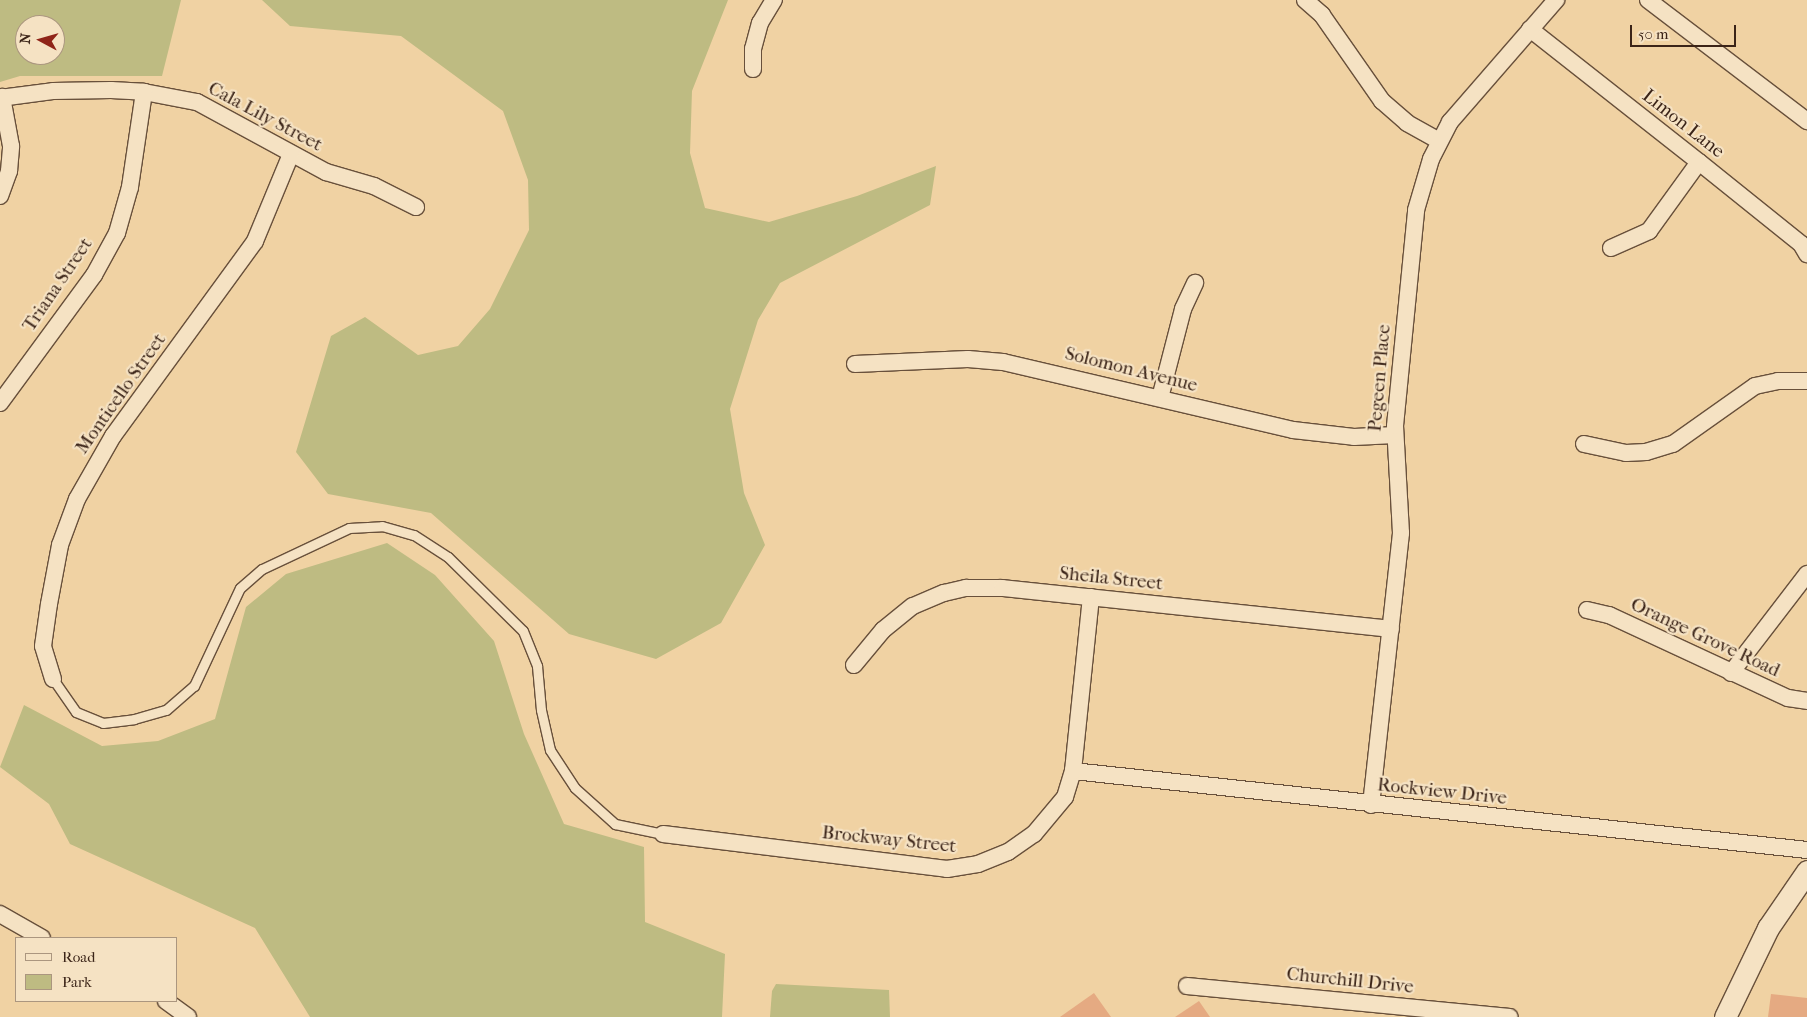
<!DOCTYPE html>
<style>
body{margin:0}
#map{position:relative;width:1807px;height:1017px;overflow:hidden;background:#f0d2a3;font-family:"IM FELL French Canon",serif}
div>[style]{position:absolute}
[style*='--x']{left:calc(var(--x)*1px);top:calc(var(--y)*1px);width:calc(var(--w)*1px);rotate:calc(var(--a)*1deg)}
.green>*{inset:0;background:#bebb82}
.building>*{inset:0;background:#e5aa82}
.roads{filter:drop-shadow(1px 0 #68503b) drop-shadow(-1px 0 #68503b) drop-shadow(0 1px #68503b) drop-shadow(0 -1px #68503b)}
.service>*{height:9px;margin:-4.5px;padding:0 4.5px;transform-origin:4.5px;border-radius:4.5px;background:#f5e2c3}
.minor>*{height:16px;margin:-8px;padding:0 8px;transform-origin:8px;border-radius:8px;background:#f5e2c3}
.tertiary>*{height:21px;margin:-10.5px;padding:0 10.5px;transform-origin:10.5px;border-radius:10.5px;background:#f5e2c3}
span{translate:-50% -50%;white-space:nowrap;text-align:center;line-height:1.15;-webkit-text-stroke:4.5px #f5e2c3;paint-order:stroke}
.street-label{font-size:19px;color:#3b2418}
.legend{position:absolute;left:15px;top:937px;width:162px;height:65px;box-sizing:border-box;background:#f5e2c3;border:1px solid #ab967f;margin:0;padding:6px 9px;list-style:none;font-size:15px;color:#3b2418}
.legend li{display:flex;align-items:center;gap:10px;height:25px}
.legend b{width:25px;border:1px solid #ab967f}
.north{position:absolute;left:15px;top:15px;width:50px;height:50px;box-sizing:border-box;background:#f5e2c3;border:1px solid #ab967f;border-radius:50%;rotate:276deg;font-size:14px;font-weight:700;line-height:20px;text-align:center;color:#3b2418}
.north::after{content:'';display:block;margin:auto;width:18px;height:22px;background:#8f2418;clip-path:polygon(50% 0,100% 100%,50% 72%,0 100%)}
.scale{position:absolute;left:1630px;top:25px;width:106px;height:22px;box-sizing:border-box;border:2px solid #3b2418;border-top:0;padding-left:6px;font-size:15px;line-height:18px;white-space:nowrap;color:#3b2418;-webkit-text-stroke:4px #f5e2c3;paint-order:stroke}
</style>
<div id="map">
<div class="green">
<i style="clip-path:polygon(evenodd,0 0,181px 0,162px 76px,20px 76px,0 82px,0 0,25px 25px,55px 25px,55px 55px,25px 55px,25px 25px)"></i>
<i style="clip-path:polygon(262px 0,728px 0,692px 91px,690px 153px,705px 208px,769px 222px,857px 196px,936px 166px,930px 205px,780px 283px,758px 320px,730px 409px,744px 493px,765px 545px,721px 623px,656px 659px,569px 634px,431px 513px,328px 494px,296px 452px,331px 336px,365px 317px,418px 355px,458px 346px,490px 309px,529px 230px,528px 180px,503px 111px,401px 36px,290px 26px)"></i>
<i style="clip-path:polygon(387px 543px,435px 575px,494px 641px,524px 734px,564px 824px,644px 847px,645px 922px,725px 954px,722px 1017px,310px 1017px,255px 928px,70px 844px,49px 804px,0 767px,24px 705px,102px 746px,158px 741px,215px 719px,246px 607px,286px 574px)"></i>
<i style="clip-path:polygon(776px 984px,889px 990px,890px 1017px,770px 1017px,772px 991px)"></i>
</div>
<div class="building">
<i style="clip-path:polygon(1094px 993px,1111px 1017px,1060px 1017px)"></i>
<i style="clip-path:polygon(1771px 994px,1807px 998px,1807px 1017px,1768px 1017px)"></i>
<i style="clip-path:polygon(1199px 1001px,1210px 1017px,1175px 1017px)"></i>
</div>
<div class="roads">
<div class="service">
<i style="--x:53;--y:679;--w:40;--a:55.1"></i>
<i style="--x:76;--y:712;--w:29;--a:22"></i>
<i style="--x:103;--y:723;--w:31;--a:-7"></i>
<i style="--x:134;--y:719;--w:33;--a:-16"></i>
<i style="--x:166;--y:710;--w:37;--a:-41"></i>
<i style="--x:194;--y:686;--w:108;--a:-64.9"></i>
<i style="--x:240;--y:588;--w:29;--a:-41"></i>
<i style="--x:262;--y:569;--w:96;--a:-25.2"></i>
<i style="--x:349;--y:528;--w:33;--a:-3"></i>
<i style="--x:382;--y:526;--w:33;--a:16"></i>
<i style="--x:414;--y:535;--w:40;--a:32.9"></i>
<i style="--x:448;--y:557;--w:105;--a:44.6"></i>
<i style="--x:523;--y:631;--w:38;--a:68"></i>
<i style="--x:537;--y:666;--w:44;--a:84.8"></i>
<i style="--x:541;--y:710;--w:41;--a:77.3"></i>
<i style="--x:550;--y:750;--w:45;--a:56.7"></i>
<i style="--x:575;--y:788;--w:54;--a:42"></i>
<i style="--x:615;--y:824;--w:49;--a:11.8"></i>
</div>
<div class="minor">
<i style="--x:1305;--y:0;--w:23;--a:41"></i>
<i style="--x:1322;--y:15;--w:105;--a:55.1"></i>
<i style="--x:1382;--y:101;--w:33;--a:41"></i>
<i style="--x:1407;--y:123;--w:37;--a:29"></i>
<i style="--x:1648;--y:0;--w:200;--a:37.3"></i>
<i style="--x:1530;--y:29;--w:215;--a:38.2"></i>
<i style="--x:1699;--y:162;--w:131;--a:38.8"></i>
<i style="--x:1801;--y:244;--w:12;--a:59"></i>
<i style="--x:753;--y:69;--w:20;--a:-90"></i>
<i style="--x:753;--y:49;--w:27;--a:-75"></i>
<i style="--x:760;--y:23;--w:27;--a:-59"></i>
<i style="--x:0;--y:98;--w:53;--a:-7.5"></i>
<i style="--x:53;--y:91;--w:58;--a:-1"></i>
<i style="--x:111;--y:90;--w:33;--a:3"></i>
<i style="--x:144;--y:92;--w:54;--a:10.7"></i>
<i style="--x:197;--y:102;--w:147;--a:28.5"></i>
<i style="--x:326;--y:172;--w:50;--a:16.3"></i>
<i style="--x:374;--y:186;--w:47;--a:26.6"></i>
<i style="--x:0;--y:196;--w:27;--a:-70"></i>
<i style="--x:9;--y:171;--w:25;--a:-85"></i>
<i style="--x:11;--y:146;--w:50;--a:-100.4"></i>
<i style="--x:1611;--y:248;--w:42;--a:-24.1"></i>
<i style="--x:1649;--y:231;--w:85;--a:-54.1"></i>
<i style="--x:855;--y:364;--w:113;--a:-2.5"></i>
<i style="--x:968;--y:359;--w:35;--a:5"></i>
<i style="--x:1003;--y:362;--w:298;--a:13.2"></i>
<i style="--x:1293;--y:430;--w:61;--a:6.5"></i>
<i style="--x:1354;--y:437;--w:41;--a:-2.8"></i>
<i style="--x:1160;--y:398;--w:92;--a:-75.5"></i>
<i style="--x:1183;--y:309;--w:29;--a:-65"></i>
<i style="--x:0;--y:403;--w:159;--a:-53.7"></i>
<i style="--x:94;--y:275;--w:48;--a:-61.3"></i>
<i style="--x:117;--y:233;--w:48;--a:-74.2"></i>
<i style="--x:130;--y:187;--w:96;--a:-81.6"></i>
<i style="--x:1584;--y:444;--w:43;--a:12.1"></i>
<i style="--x:1626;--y:453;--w:20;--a:-3"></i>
<i style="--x:1646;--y:452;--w:28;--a:-17"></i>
<i style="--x:1673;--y:444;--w:100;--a:-35.3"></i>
<i style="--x:1755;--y:386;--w:24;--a:-12"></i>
<i style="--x:1778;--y:381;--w:29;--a:0"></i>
<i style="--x:1587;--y:610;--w:23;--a:13"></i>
<i style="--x:1609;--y:615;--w:197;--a:24.9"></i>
<i style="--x:1788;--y:698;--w:19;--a:9"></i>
<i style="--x:854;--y:665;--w:45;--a:-50.4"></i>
<i style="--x:883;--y:630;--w:38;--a:-39"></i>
<i style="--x:913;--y:606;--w:34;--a:-23"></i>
<i style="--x:944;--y:593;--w:23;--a:-13"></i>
<i style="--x:966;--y:588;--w:36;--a:0"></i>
<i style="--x:1002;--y:588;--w:391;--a:6"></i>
<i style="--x:1731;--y:673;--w:125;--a:-52.5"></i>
<i style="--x:53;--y:679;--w:34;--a:-107"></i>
<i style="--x:43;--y:646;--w:42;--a:-81.9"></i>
<i style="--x:49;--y:604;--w:60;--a:-79.4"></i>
<i style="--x:60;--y:545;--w:49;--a:-69.7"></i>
<i style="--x:77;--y:499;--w:73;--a:-60.3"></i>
<i style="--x:113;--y:436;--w:241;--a:-53.9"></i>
<i style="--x:255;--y:241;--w:94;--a:-67.5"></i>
<i style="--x:1073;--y:771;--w:738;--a:6.14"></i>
<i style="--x:1371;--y:805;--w:274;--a:-83.7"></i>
<i style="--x:1401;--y:533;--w:107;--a:-93.2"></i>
<i style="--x:1395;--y:426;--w:217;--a:-84.4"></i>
<i style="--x:1416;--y:210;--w:53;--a:-73.6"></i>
<i style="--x:1431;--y:159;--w:42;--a:-62.8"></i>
<i style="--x:1450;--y:122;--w:162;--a:-49"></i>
<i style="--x:663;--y:834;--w:286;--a:7"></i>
<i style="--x:947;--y:869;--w:31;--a:-9"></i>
<i style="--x:978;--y:864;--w:32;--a:-22"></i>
<i style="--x:1008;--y:852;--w:32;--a:-35"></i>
<i style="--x:1034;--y:834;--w:48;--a:-50"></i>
<i style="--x:1065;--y:797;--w:27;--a:-73"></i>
<i style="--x:1073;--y:771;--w:175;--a:-84.1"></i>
<i style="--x:0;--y:914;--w:48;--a:29.7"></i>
<i style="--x:1187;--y:986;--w:324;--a:5.5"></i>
<i style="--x:166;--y:1001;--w:27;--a:36"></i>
</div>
<div class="tertiary">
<i style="--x:1725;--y:1017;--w:99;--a:-64.2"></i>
<i style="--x:1768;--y:928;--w:69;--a:-55.6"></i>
</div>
</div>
<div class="street-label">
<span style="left:265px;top:117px;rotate:28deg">Cala Lily Street</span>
<span style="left:1683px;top:124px;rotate:38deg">Limon Lane</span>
<span style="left:58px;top:285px;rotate:-56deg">Triana Street</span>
<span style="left:1131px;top:370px;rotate:14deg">Solomon Avenue</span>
<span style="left:1380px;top:378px;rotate:-85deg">Pegeen Place</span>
<span style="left:121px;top:394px;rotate:-55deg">Monticello Street</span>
<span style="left:1111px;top:579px;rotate:6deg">Sheila Street</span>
<span style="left:1705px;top:638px;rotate:25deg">Orange Grove Road</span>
<span style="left:1442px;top:792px;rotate:6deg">Rockview Drive</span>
<span style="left:889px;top:840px;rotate:6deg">Brockway Street</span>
<span style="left:1350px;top:981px;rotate:6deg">Churchill Drive</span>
</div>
<ul class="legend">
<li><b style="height:6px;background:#f5e2c3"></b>Road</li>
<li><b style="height:14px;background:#bebb82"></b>Park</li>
</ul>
<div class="north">N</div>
<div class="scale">50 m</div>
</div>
